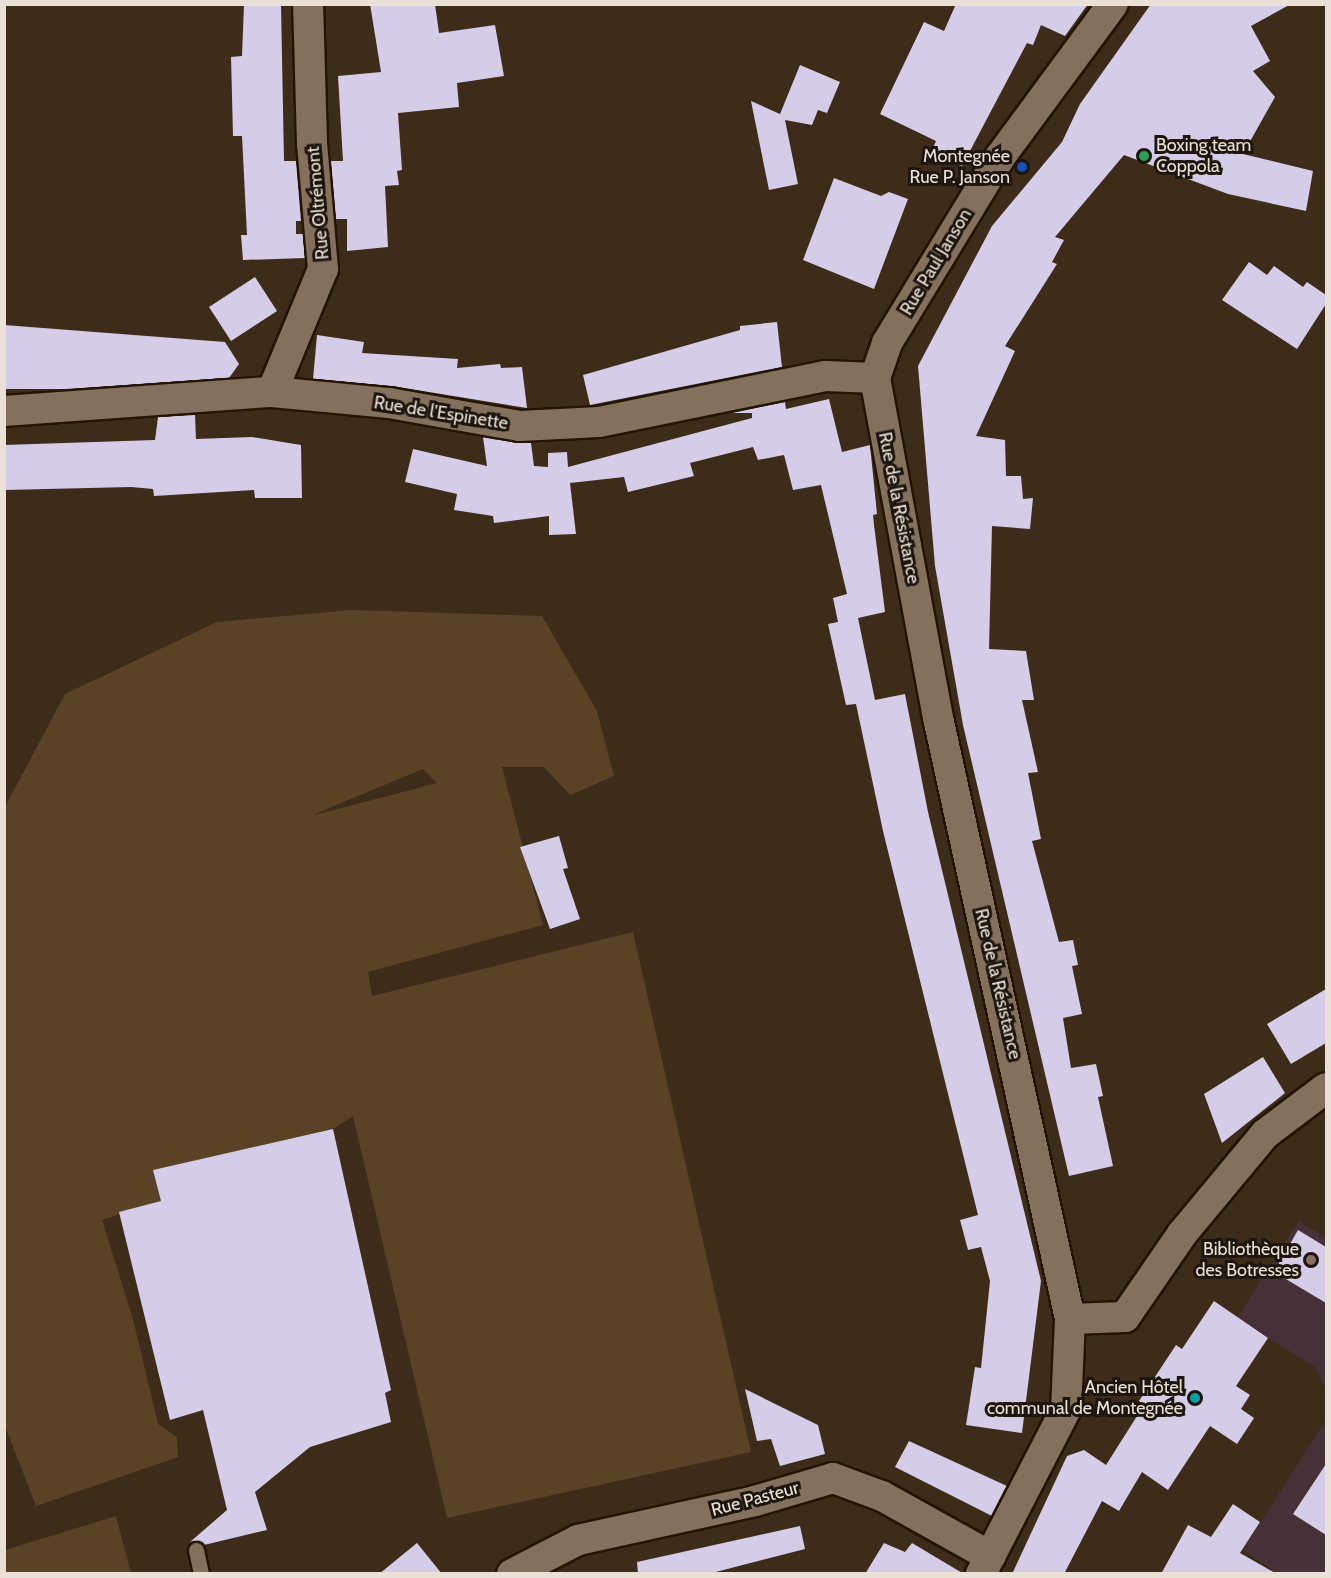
<!DOCTYPE html>
<meta charset="utf-8">
<style>
body{margin:0}
#map{position:relative;width:1331px;height:1578px;overflow:hidden;background:#3d2c1a;font-family:Cabin,sans-serif}
div>[style]{position:absolute}
[style*='--x']{left:calc(var(--x)*1px);top:calc(var(--y)*1px);width:calc(var(--w)*1px);rotate:calc(var(--a)*1deg)}
.education>*{inset:0;background:#453137}
.green>*{inset:0;background:#5a4227}
.building>*{inset:0;background:#d5cce7}
.roads{filter:drop-shadow(2px 0 #231404) drop-shadow(-2px 0 #231404) drop-shadow(0 2px #231404) drop-shadow(0 -2px #231404)}
.lane>*{height:15px;margin:-7.5px;padding:0 7.5px;transform-origin:7.5px;border-radius:7.5px;background:#84715d}
.street>*{height:30px;margin:-15px;padding:0 15px;transform-origin:15px;border-radius:15px;background:#84715d}
.dots>*{width:16px;height:16px;translate:-50% -50%;box-sizing:border-box;border:3px solid #1e160e;border-radius:50%}
span{translate:-50% -50%;white-space:nowrap;text-align:center;line-height:1.15;-webkit-text-stroke:6px #1e160e;paint-order:stroke}
.poi-label{font-size:18px;color:#ebe0d5}
.left{translate:0 -50%;text-align:left}
.right{translate:-100% -50%;text-align:right}
.street-label{font-size:18px;color:#ebe0d5}
.frame{position:absolute;inset:0;border:6px solid #ebe0d5;pointer-events:none}
</style>
<div id="map">
<div class="education">
<i style="clip-path:polygon(1299px 1221px,1326px 1238px,1326px 1390px,1315px 1367px,1237px 1318px)"></i>
<i style="clip-path:polygon(1326px 1420px,1326px 1573px,1277px 1573px,1243px 1550px)"></i>
</div>
<div class="green">
<i style="clip-path:polygon(evenodd,351px 610px,542px 616px,597px 711px,614px 776px,570px 795px,544px 767px,502px 767px,543px 925px,368px 972px,372px 996px,633px 932px,751px 1452px,447px 1518px,353px 1116px,333px 1129px,154px 1170px,161px 1201px,102px 1220px,133px 1319px,158px 1424px,177px 1437px,178px 1457px,36px 1506px,5px 1426px,5px 807px,65px 694px,217px 622px,351px 610px,423px 769px,437px 783px,315px 815px,315px 814px,423px 769px)"></i>
<i style="clip-path:polygon(116px 1516px,131px 1573px,5px 1573px,5px 1550px)"></i>
</div>
<div class="building">
<i style="clip-path:polygon(244px 4px,281px 4px,284px 161px,296px 161px,301px 221px,296px 221px,296px 234px,303px 234px,305px 258px,243px 260px,241px 235px,247px 235px,242px 136px,233px 136px,231px 57px,242px 56px)"></i>
<i style="clip-path:polygon(370px 4px,435px 4px,439px 33px,495px 25px,504px 76px,457px 83px,459px 107px,398px 113px,402px 170px,397px 171px,399px 185px,385px 186px,388px 247px,347px 251px,347px 219px,336px 219px,331px 161px,343px 161px,338px 76px,381px 72px)"></i>
<i style="clip-path:polygon(956px 4px,1088px 4px,1065px 36px,1041px 25px,1033px 45px,1027px 43px,962px 166px,932px 150px,936px 141px,880px 114px,924px 22px,944px 31px)"></i>
<i style="clip-path:polygon(1151px 4px,1291px 4px,1251px 26px,1270px 61px,1253px 71px,1275px 97px,1243px 154px,1313px 171px,1306px 211px,1228px 194px,1124px 155px,1055px 237px,1064px 240px,1052px 262px,1057px 264px,1005px 346px,1015px 351px,976px 436px,1005px 440px,1006px 476px,1021px 476px,1023px 499px,1033px 498px,1030px 529px,992px 526px,989px 649px,1026px 651px,1034px 700px,1022px 700px,1038px 772px,1028px 773px,1041px 839px,1032px 841px,1059px 942px,1073px 940px,1078px 965px,1072px 966px,1082px 1014px,1063px 1018px,1071px 1068px,1096px 1064px,1103px 1096px,1098px 1097px,1113px 1166px,1069px 1176px,963px 725px,935px 566px,918px 366px,992px 226px,1062px 142px,1080px 104px)"></i>
<i style="clip-path:polygon(800px 65px,840px 82px,827px 113px,818px 110px,812px 125px,785px 120px,798px 184px,769px 190px,751px 101px,780px 114px)"></i>
<i style="clip-path:polygon(834px 178px,881px 196px,889px 192px,908px 199px,874px 289px,803px 260px)"></i>
<i style="clip-path:polygon(1249px 262px,1267px 275px,1274px 266px,1303px 287px,1307px 282px,1326px 295px,1326px 304px,1297px 349px,1222px 300px)"></i>
<i style="clip-path:polygon(255px 277px,277px 311px,231px 341px,209px 307px)"></i>
<i style="clip-path:polygon(777px 322px,782px 367px,590px 405px,583px 375px,740px 330px,740px 326px)"></i>
<i style="clip-path:polygon(4px 325px,225px 342px,239px 364px,229px 378px,66px 389px,4px 389px)"></i>
<i style="clip-path:polygon(317px 335px,364px 342px,362px 353px,458px 359px,457px 368px,500px 364px,501px 368px,522px 367px,527px 408px,392px 386px,313px 379px)"></i>
<i style="clip-path:polygon(829px 399px,842px 452px,870px 445px,877px 514px,873px 515px,874px 525px,885px 612px,858px 618px,875px 700px,905px 694px,928px 812px,1041px 1281px,1022px 1433px,966px 1425px,975px 1367px,981px 1368px,990px 1281px,981px 1247px,968px 1250px,960px 1220px,978px 1215px,883px 831px,856px 704px,846px 705px,828px 624px,838px 622px,833px 598px,847px 594px,821px 485px,793px 490px,784px 455px,758px 460px,753px 447px,690px 463px,694px 476px,628px 492px,624px 477px,570px 483px,576px 534px,549px 535px,549px 516px,494px 523px,493px 516px,454px 510px,457px 494px,405px 482px,413px 449px,487px 466px,483px 437px,531px 443px,534px 466px,548px 467px,548px 453px,567px 452px,568px 467px,752px 418px,752px 413px,732px 413px,785px 402px,786px 409px)"></i>
<i style="clip-path:polygon(195px 415px,196px 439px,252px 437px,301px 445px,302px 498px,255px 498px,254px 490px,154px 496px,153px 489px,131px 487px,4px 490px,4px 445px,155px 440px,158px 417px)"></i>
<i style="clip-path:polygon(559px 836px,568px 868px,563px 869px,580px 919px,550px 929px,520px 847px)"></i>
<i style="clip-path:polygon(1326px 989px,1326px 1043px,1291px 1064px,1267px 1024px)"></i>
<i style="clip-path:polygon(1263px 1057px,1285px 1093px,1222px 1143px,1204px 1094px)"></i>
<i style="clip-path:polygon(333px 1129px,391px 1390px,385px 1393px,391px 1422px,310px 1447px,255px 1492px,267px 1530px,204px 1545px,198px 1541px,190px 1542px,227px 1510px,203px 1410px,170px 1420px,119px 1212px,161px 1201px,153px 1170px)"></i>
<i style="clip-path:polygon(1298px 1230px,1326px 1247px,1326px 1303px,1274px 1272px)"></i>
<i style="clip-path:polygon(1214px 1301px,1268px 1338px,1236px 1386px,1250px 1395px,1241px 1409px,1254px 1418px,1237px 1444px,1210px 1426px,1168px 1490px,1142px 1472px,1119px 1511px,1102px 1501px,1064px 1574px,1012px 1574px,1067px 1456px,1084px 1450px,1106px 1465px,1144px 1405px,1139px 1401px,1176px 1345px,1182px 1349px)"></i>
<i style="clip-path:polygon(745px 1389px,818px 1425px,825px 1454px,780px 1466px,771px 1439px,757px 1441px)"></i>
<i style="clip-path:polygon(909px 1441px,1007px 1486px,992px 1516px,895px 1467px)"></i>
<i style="clip-path:polygon(1326px 1464px,1326px 1535px,1293px 1514px)"></i>
<i style="clip-path:polygon(1233px 1504px,1260px 1522px,1240px 1553px,1277px 1574px,1161px 1574px,1188px 1525px,1211px 1537px)"></i>
<i style="clip-path:polygon(800px 1526px,805px 1549px,708px 1574px,638px 1574px,637px 1562px)"></i>
<i style="clip-path:polygon(417px 1543px,442px 1574px,379px 1574px)"></i>
<i style="clip-path:polygon(884px 1543px,905px 1552px,912px 1543px,964px 1574px,865px 1574px)"></i>
</div>
<div class="roads">
<div class="lane">
<i style="--x:196;--y:1550;--w:25;--a:78"></i>
</div>
<div class="street">
<i style="--x:875;--y:378;--w:350;--a:79.5"></i>
<i style="--x:939;--y:722;--w:611;--a:77.62"></i>
<i style="--x:1070;--y:1319;--w:90;--a:92.5"></i>
<i style="--x:1066;--y:1409;--w:186;--a:117.3"></i>
<i style="--x:875;--y:378;--w:37;--a:-71"></i>
<i style="--x:887;--y:343;--w:218;--a:-58.7"></i>
<i style="--x:1000;--y:157;--w:190;--a:-53.6"></i>
<i style="--x:272;--y:392;--w:133;--a:-67.5"></i>
<i style="--x:323;--y:269;--w:125;--a:-95"></i>
<i style="--x:312;--y:144;--w:140;--a:-91.6"></i>
<i style="--x:4;--y:411;--w:269;--a:-4.1"></i>
<i style="--x:272;--y:392;--w:118;--a:5.4"></i>
<i style="--x:389;--y:403;--w:133;--a:10"></i>
<i style="--x:520;--y:426;--w:79;--a:-2.9"></i>
<i style="--x:599;--y:422;--w:231;--a:-11.5"></i>
<i style="--x:825;--y:376;--w:50;--a:2.3"></i>
<i style="--x:1070;--y:1319;--w:55;--a:-2.1"></i>
<i style="--x:1125;--y:1317;--w:101;--a:-55.5"></i>
<i style="--x:1182;--y:1234;--w:130;--a:-50.3"></i>
<i style="--x:1265;--y:1134;--w:76;--a:-37"></i>
<i style="--x:512;--y:1574;--w:74;--a:-27.3"></i>
<i style="--x:578;--y:1540;--w:181;--a:-12.4"></i>
<i style="--x:755;--y:1501;--w:81;--a:-16.4"></i>
<i style="--x:833;--y:1478;--w:52;--a:20.2"></i>
<i style="--x:882;--y:1496;--w:124;--a:29.1"></i>
</div>
</div>
<div class="dots">
<i style="left:1144px;top:156px;background:#2e9e5b"></i>
<i style="left:1022px;top:167px;background:#1a4fb4"></i>
<i style="left:1311px;top:1260px;background:#8d6e63"></i>
<i style="left:1195px;top:1398px;background:#0f9aa8"></i>
</div>
<div class="poi-label">
<span class="left" style="left:1156px;top:156px">Boxing team<br>Coppola</span>
<span class="right" style="left:1010px;top:167px">Montegnée<br>Rue P. Janson</span>
<span class="right" style="left:1299px;top:1260px">Bibliothèque<br>des Botresses</span>
<span class="right" style="left:1183px;top:1398px">Ancien Hôtel<br>communal de Montegnée</span>
</div>
<div class="street-label">
<span style="left:318px;top:203px;rotate:-95deg">Rue Oltrémont</span>
<span style="left:936px;top:262px;rotate:-59deg">Rue Paul Janson</span>
<span style="left:441px;top:413px;rotate:9deg">Rue de l'Espinette</span>
<span style="left:899px;top:508px;rotate:79deg">Rue de la Résistance</span>
<span style="left:998px;top:984px;rotate:77deg">Rue de la Résistance</span>
<span style="left:755px;top:1499px;rotate:-15deg">Rue Pasteur</span>
</div>
<div class="frame"></div>
</div>
